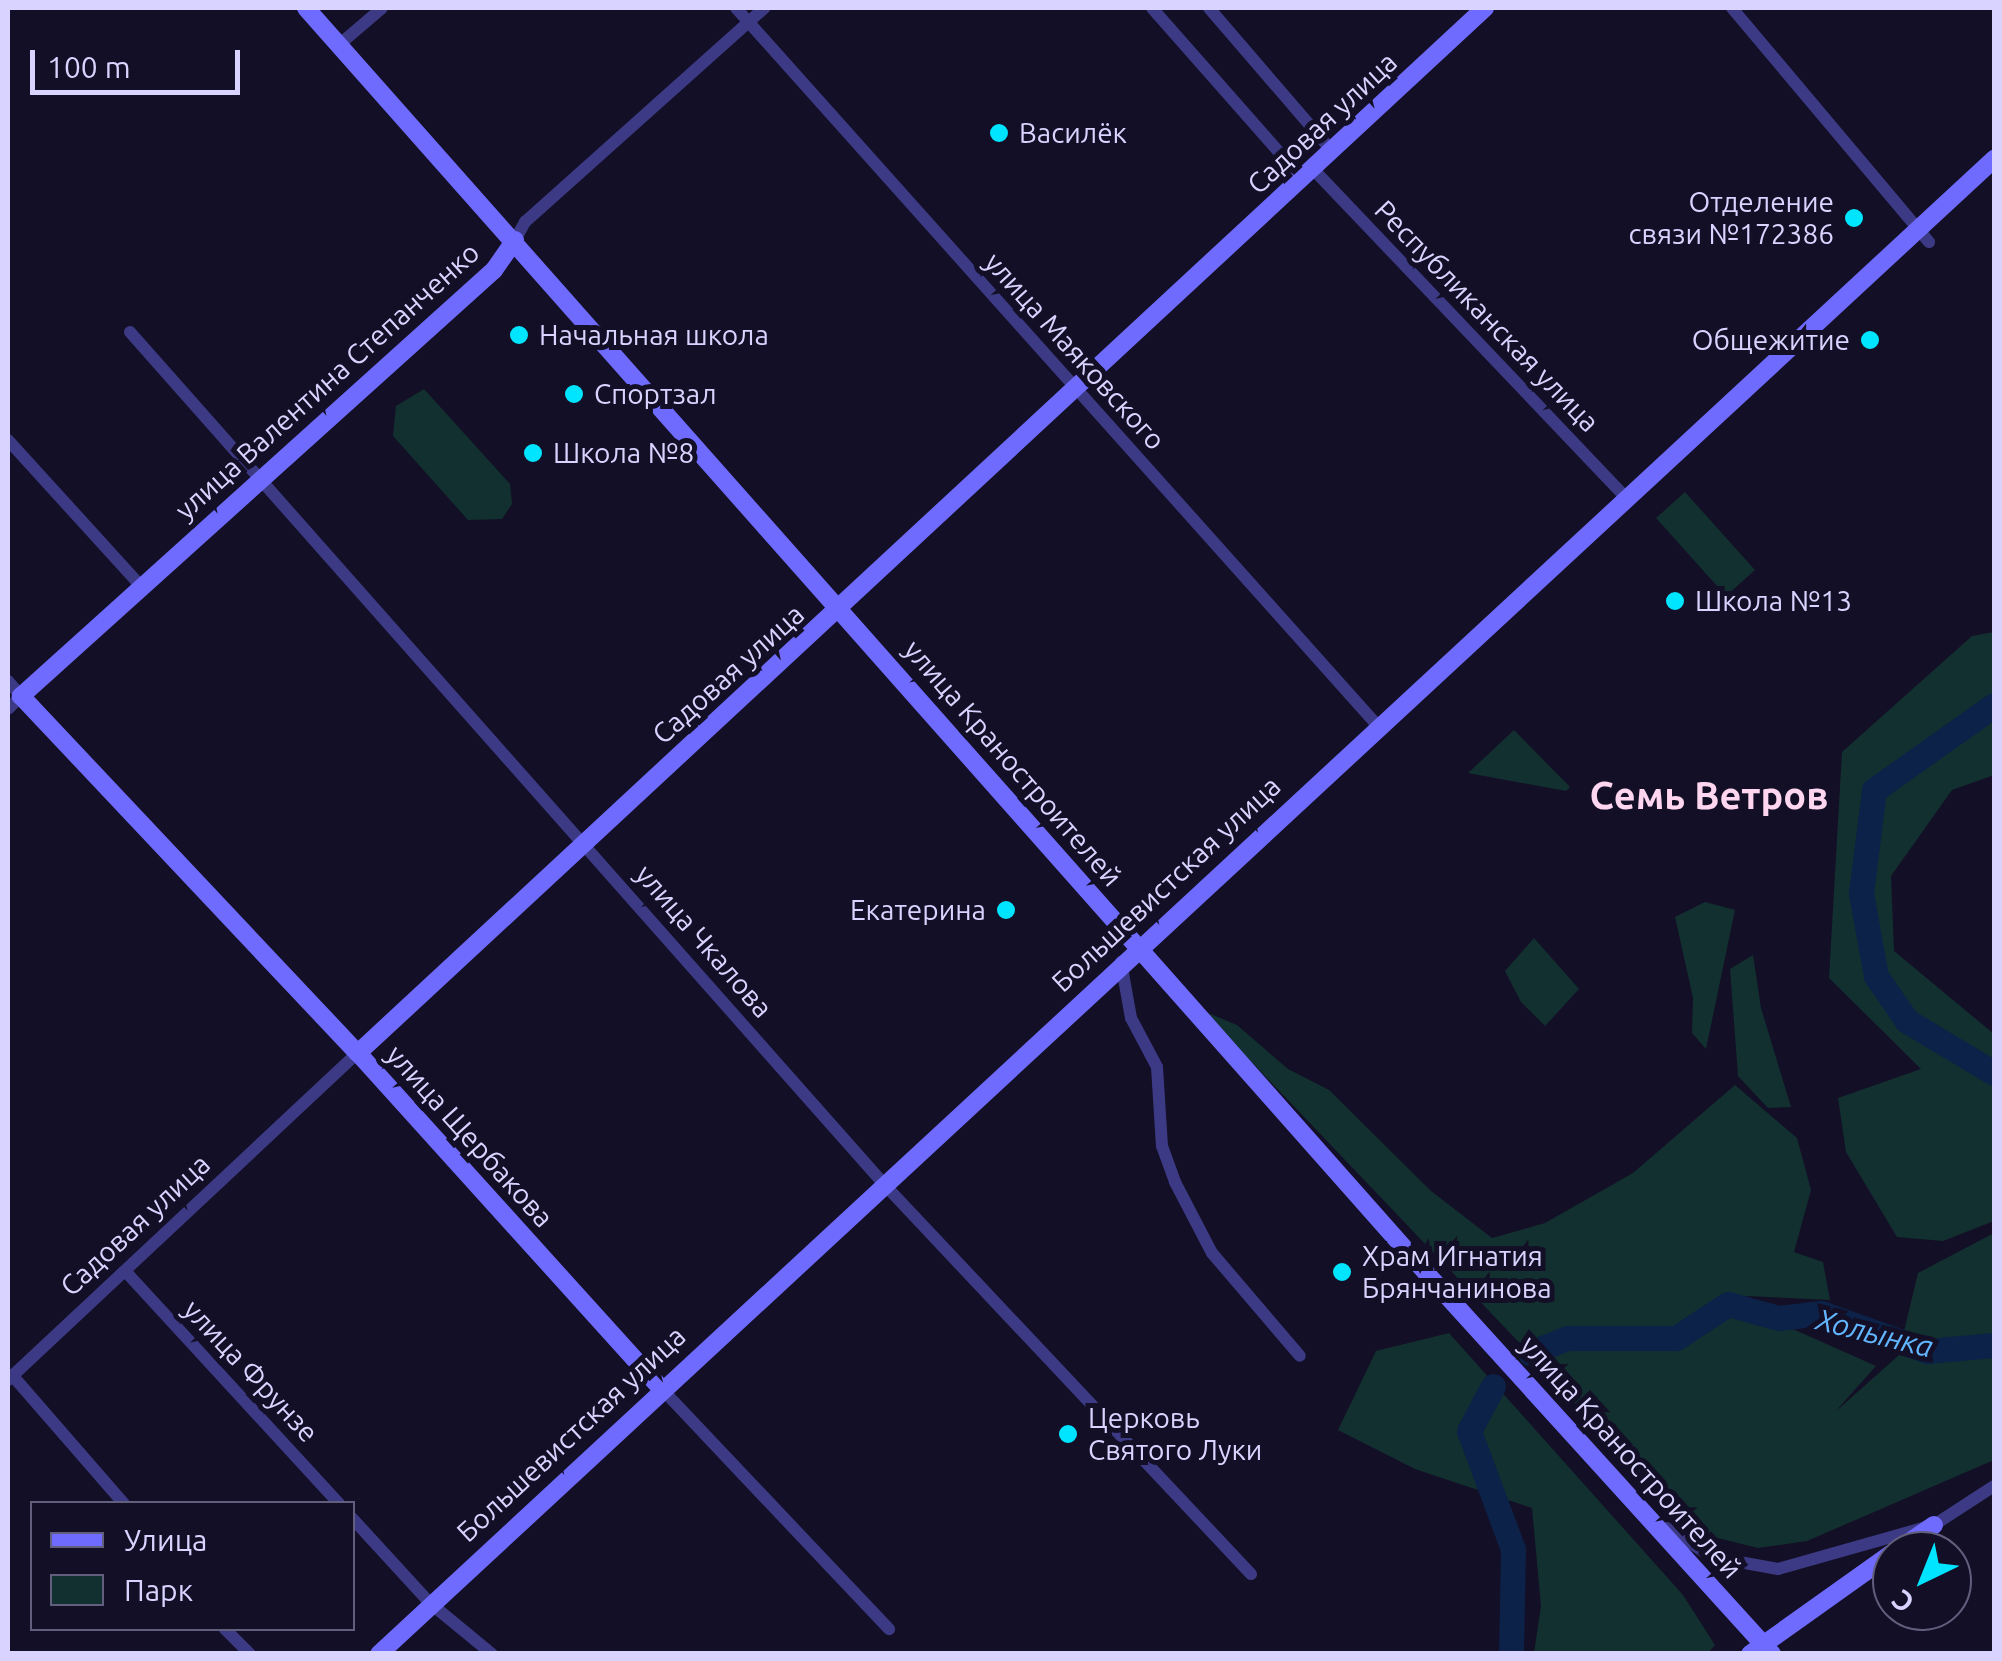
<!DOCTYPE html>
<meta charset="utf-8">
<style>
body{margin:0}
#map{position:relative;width:2002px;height:1661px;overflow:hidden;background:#130f26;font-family:Ubuntu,sans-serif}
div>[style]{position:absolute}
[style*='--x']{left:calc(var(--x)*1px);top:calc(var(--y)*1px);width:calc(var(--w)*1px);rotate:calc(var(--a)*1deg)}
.green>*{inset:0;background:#12302f}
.stream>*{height:4px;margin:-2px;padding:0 2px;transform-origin:2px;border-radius:2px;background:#0c2248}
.river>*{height:25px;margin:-12.5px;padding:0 12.5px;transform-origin:12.5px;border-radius:12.5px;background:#0c2248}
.street>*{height:12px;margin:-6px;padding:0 6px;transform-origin:6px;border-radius:6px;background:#3d3a85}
.secondary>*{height:18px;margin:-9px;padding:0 9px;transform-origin:9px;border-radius:9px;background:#6f6bff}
.dots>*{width:28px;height:28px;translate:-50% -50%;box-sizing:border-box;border:5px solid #130f26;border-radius:50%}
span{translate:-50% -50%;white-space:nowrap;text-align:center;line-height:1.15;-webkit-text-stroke:10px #130f26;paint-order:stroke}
.street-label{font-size:28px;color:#d9d4ff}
.poi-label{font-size:28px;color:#d9d4ff}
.left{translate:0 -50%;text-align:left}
.right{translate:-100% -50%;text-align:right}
.water-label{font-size:30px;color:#62b6ff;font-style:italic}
.district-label{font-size:38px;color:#ffd6f0;font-weight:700}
.frame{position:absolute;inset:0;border:10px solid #d9d4ff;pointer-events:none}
.legend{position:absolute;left:30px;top:1501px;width:325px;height:130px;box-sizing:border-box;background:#130f26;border:2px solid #625e7d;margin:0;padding:12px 18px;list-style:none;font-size:30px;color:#d9d4ff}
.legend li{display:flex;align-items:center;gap:20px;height:50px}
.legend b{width:50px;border:2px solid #625e7d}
.north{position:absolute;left:1872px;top:1531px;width:100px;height:100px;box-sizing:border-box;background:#130f26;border:2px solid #625e7d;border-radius:50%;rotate:223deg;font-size:28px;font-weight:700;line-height:40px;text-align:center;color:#d9d4ff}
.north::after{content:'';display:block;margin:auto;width:35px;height:45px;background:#00e5ff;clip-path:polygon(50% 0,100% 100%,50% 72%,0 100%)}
.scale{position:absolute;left:30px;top:50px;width:210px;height:45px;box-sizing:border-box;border:5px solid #d9d4ff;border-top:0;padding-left:12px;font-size:30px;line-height:35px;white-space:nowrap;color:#d9d4ff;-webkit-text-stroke:8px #130f26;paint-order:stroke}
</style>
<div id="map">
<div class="green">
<i style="clip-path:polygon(424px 389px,510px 484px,512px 504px,502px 519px,468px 520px,393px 436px,396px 406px)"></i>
<i style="clip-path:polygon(1685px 492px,1755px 570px,1726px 596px,1656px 518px)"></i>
<i style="clip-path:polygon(1994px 632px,1994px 775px,1952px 790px,1891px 876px,1894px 951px,1994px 1034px,1994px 1221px,1943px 1241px,1897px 1237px,1846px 1152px,1838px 1098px,1921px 1069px,1829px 978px,1842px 752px,1972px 636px)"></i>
<i style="clip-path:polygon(1514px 730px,1570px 787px,1566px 791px,1468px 773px)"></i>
<i style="clip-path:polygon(1705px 902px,1735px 910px,1706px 1049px,1692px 1033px,1693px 998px,1675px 917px)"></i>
<i style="clip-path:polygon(1534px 938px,1579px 989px,1545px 1026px,1521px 1002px,1505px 971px)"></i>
<i style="clip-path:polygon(1753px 955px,1761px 1008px,1791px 1107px,1768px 1108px,1738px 1076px,1730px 969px)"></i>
<i style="clip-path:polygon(1203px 1011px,1237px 1025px,1288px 1069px,1329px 1090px,1431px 1191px,1492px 1238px,1545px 1223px,1633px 1173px,1735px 1085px,1797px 1138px,1811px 1190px,1794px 1252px,1823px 1262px,1830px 1300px,1746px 1296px,1691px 1317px,1672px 1344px,1727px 1312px,1795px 1330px,1876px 1366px,1835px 1412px,1898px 1356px,1918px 1273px,1994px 1233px,1994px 1460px,1807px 1541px,1758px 1548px,1710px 1536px,1624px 1462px,1552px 1377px)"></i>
<i style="clip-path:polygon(1449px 1333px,1683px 1595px,1715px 1645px,1708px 1653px,1534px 1653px,1541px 1606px,1532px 1508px,1415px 1469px,1338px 1430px,1376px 1351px)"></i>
</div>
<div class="stream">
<i style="--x:1047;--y:1654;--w:24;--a:0"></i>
<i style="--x:1252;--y:1654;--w:3;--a:0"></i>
<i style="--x:1290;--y:1654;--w:5;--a:0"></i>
</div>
<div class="river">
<i style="--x:1994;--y:705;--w:147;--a:144.7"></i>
<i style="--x:1874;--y:790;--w:104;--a:97.2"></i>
<i style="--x:1861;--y:893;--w:84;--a:79.8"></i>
<i style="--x:1876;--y:976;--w:55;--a:55.4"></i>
<i style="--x:1907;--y:1021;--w:101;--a:30.9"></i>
<i style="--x:1530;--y:1353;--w:40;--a:-22"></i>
<i style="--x:1567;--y:1338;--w:109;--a:0"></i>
<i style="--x:1676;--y:1338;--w:62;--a:-33.2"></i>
<i style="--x:1728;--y:1304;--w:53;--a:15.4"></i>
<i style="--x:1779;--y:1318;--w:42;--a:-6.8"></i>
<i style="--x:1821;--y:1313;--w:113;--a:19.7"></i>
<i style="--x:1927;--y:1351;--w:67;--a:-5.1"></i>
<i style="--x:1493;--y:1386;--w:51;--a:118.1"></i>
<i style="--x:1469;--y:1431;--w:126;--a:69.6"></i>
<i style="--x:1513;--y:1549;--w:105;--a:91.1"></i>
</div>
<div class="street">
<i style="--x:736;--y:8;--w:963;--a:48.2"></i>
<i style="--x:1152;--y:8;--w:227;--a:48.6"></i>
<i style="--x:1209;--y:8;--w:189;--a:49.3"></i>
<i style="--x:1732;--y:8;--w:306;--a:49.9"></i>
<i style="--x:340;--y:44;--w:55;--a:-40.6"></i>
<i style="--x:1313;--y:169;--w:453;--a:46.4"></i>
<i style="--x:515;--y:240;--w:21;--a:-61"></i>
<i style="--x:525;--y:222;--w:321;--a:-41.8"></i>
<i style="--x:130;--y:332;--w:1136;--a:48.5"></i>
<i style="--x:883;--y:1183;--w:537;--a:46.74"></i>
<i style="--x:8;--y:440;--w:196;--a:47.7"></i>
<i style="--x:8;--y:681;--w:20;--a:49"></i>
<i style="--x:21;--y:696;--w:18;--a:135"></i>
<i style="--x:1121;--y:962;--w:57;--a:79.9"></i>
<i style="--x:1131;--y:1018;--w:55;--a:62"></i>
<i style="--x:1157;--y:1067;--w:79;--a:86.4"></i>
<i style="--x:1162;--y:1146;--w:38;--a:70"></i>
<i style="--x:1175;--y:1182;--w:80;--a:62.5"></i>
<i style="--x:1212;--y:1253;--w:135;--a:49.5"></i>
<i style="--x:126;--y:1272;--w:315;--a:47.4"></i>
<i style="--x:12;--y:1375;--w:171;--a:49"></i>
<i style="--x:8;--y:1380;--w:479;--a:-43.1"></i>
<i style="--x:661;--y:1388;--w:332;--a:46.6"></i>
<i style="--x:352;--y:1518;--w:115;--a:47.5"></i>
<i style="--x:430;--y:1603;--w:80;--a:39.4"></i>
<i style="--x:1667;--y:1528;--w:54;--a:32.8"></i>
<i style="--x:1712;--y:1557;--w:67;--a:10.3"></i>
<i style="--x:1778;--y:1569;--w:162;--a:-15.8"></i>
<i style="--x:1934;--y:1525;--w:72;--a:-33"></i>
<i style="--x:224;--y:1628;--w:37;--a:45"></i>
</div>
<div class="secondary">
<i style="--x:306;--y:8;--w:1692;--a:48.47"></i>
<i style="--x:1428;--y:1275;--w:512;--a:47.77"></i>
<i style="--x:515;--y:240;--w:37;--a:125"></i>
<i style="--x:494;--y:270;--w:637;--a:137.99"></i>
<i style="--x:21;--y:696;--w:491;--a:46.7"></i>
<i style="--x:358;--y:1053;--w:452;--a:47.9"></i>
<i style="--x:358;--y:1053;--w:1537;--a:-42.84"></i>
<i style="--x:1896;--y:1551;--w:46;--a:-34.4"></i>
<i style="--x:379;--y:1654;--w:2201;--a:-42.79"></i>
<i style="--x:1750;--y:1654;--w:174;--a:-35.4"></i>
</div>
<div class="dots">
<i style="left:999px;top:133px;background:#00e5ff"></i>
<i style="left:1854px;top:218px;background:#00e5ff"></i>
<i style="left:519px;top:335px;background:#00e5ff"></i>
<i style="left:1870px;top:340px;background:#00e5ff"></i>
<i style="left:574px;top:394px;background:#00e5ff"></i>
<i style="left:533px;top:453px;background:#00e5ff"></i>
<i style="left:1675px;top:601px;background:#00e5ff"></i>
<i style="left:1006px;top:910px;background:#00e5ff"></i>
<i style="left:1342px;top:1272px;background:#00e5ff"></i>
<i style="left:1068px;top:1434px;background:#00e5ff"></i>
</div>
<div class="street-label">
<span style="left:1322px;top:123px;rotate:-43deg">Садовая улица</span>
<span style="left:1487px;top:316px;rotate:46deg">Республиканская улица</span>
<span style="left:1075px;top:351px;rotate:48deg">улица Маяковского</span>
<span style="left:327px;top:381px;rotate:-42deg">улица Валентина Степанченко</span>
<span style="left:728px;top:674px;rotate:-42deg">Садовая улица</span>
<span style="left:1013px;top:763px;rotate:49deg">улица Краностроителей</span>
<span style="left:1166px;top:884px;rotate:-43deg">Большевистская улица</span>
<span style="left:704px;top:941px;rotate:49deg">улица Чкалова</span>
<span style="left:470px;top:1136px;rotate:48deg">улица Щербакова</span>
<span style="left:135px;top:1225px;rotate:-43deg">Садовая улица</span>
<span style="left:251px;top:1371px;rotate:47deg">улица Фрунзе</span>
<span style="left:571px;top:1434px;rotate:-43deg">Большевистская улица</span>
<span style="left:1631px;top:1457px;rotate:48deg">улица Краностроителей</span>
</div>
<div class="poi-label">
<span class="left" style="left:1019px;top:133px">Василёк</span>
<span class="right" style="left:1834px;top:218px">Отделение<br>связи №172386</span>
<span class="left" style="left:539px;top:335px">Начальная школа</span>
<span class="right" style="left:1850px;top:340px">Общежитие</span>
<span class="left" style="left:594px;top:394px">Спортзал</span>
<span class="left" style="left:553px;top:453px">Школа №8</span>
<span class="left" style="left:1695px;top:601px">Школа №13</span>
<span class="right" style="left:986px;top:910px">Екатерина</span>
<span class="left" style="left:1362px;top:1272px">Храм Игнатия<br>Брянчанинова</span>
<span class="left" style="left:1088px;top:1434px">Церковь<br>Святого Луки</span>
</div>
<div class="water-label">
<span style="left:1875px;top:1333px;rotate:14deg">Холынка</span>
</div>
<div class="district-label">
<span style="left:1709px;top:796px">Семь Ветров</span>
</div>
<div class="frame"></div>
<ul class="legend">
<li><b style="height:12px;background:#6f6bff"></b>Улица</li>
<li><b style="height:28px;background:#12302f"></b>Парк</li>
</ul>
<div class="north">С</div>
<div class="scale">100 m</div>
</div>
